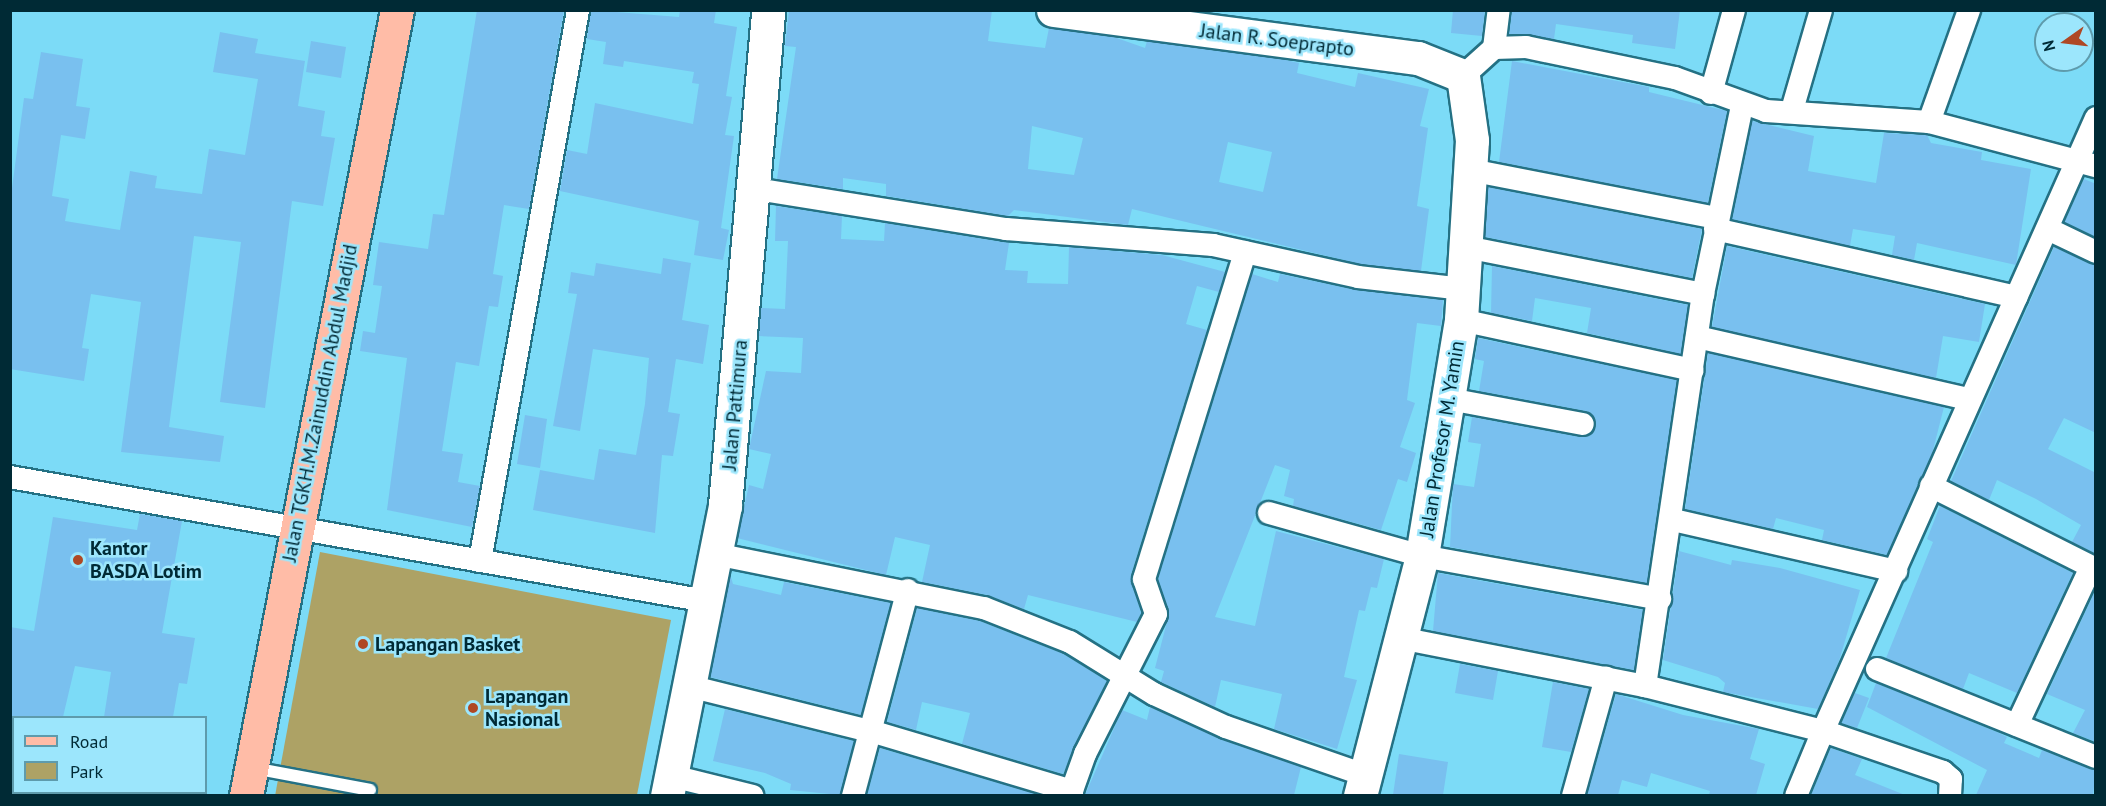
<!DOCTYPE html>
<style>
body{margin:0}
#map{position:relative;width:2106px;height:806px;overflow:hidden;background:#7cdbf7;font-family:"PT Sans",sans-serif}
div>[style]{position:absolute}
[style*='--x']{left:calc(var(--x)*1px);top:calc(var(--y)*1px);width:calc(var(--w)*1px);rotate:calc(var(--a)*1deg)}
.green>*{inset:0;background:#ada265}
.building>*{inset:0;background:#79c0ef}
.roads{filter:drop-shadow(2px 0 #247184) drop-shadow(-2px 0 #247184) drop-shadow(0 2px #247184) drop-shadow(0 -2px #247184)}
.lane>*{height:12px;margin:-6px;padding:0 6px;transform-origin:6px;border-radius:6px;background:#fff}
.street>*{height:22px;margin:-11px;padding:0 11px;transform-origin:11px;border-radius:11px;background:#fff}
.secondary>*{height:33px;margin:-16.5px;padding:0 16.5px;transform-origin:16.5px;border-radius:16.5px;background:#fff}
.primary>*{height:33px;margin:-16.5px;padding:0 16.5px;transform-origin:16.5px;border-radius:16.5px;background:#ffbca7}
.dots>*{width:16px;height:16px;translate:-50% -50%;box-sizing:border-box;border:3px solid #9ce6fc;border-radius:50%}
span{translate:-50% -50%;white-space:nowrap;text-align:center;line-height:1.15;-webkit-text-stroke:5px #9ce6fc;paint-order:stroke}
.street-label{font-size:20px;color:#002a35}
.poi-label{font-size:20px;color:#002a35;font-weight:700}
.left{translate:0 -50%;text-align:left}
.frame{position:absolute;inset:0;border:12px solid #002a35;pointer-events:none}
.legend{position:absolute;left:12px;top:716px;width:195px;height:78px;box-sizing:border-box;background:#9ce6fc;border:2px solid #5e9bac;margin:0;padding:8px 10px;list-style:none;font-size:18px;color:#002a35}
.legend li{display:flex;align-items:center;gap:12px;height:30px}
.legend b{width:30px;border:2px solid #5e9bac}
.north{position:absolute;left:2034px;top:12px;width:60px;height:60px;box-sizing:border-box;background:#9ce6fc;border:2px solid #5e9bac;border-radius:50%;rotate:256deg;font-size:16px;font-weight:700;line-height:24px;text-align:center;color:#002a35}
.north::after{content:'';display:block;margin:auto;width:21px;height:27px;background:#af4824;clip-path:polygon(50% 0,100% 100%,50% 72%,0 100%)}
</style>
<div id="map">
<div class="green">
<i style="clip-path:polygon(320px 552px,671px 620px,637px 795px,275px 796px)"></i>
</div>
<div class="building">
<i style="clip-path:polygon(477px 10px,564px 10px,529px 209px,504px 205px,493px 274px,503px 276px,498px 307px,489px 306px,479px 366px,456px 362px,442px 451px,463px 454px,458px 482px,480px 486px,472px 527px,387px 510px,407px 358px,360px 351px,363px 331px,375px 333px,382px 286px,373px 285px,379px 242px,428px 249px,433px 214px,444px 215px)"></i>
<i style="clip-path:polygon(591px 10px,679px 17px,680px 10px,716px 10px,714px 23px,737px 27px,726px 96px,732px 97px,725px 135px,734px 136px,721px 228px,729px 230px,723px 260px,694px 255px,699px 221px,560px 191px,567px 150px,587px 154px,595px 103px,693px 124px,699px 84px,692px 83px,694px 72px,624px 61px,623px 67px,603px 64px,606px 42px,587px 39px)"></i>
<i style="clip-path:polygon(evenodd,789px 10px,992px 10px,988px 41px,1045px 48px,1049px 28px,1111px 36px,1145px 48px,1147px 41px,1277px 58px,1299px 63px,1297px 73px,1355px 87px,1358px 73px,1429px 89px,1420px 126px,1428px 128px,1417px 206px,1429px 209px,1421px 271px,1360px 264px,1132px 209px,1128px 225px,1014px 210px,1008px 216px,886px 196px,886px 184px,843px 178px,843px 189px,777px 179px,796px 47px,785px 46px,789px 10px,1032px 126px,1083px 138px,1074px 175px,1028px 169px,1032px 126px,789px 10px,1228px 142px,1272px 152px,1263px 192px,1219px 182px,1228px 142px)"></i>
<i style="clip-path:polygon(1453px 10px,1485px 10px,1482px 36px,1451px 33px)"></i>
<i style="clip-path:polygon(1512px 10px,1680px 10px,1675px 49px,1632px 43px,1633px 35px,1556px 24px,1554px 39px,1509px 34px)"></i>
<i style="clip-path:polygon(220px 32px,258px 39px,255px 53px,305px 61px,298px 106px,325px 111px,321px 136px,335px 138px,323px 206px,292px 201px,265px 408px,220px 402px,241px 242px,194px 236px,169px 427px,224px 436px,220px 462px,121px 452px,141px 302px,91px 294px,82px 348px,89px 349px,84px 381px,10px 369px,10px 203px,24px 98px,33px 99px,41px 52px,83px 59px,76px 106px,90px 108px,85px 139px,61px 135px,52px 196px,69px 199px,65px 221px,120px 230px,130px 171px,157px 176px,155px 188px,202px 194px,209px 149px,245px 155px,258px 79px,213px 72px)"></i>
<i style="clip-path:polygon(311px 41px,346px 47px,341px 78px,306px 72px)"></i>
<i style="clip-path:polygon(1512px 61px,1649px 87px,1649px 92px,1727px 111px,1708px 203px,1499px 162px)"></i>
<i style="clip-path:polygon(1752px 121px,1814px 136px,1808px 171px,1876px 183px,1884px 133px,1927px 135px,1931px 143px,1982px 152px,1981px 160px,2031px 169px,2016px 265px,1917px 243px,1914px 260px,1892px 255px,1895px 236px,1853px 229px,1850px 246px,1732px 219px)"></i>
<i style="clip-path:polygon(2084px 179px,2096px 184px,2096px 237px,2064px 222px)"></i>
<i style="clip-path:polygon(1488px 187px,1702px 229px,1692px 278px,1485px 237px)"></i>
<i style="clip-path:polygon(776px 206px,842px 216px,841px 239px,884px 241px,885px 223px,1009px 243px,1005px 270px,1028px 271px,1027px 283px,1068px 284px,1069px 247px,1162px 255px,1225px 272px,1219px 292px,1197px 286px,1186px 324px,1207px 330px,1131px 575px,1141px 613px,1137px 622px,1028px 595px,1024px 609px,987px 595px,922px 582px,930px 545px,895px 537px,886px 575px,737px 538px,749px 485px,763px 489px,771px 454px,749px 449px,766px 371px,801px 373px,803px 338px,759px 336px,761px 308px,785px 309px,788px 241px,775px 241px)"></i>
<i style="clip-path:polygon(1727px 246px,1985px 304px,1979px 342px,1943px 336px,1936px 378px,1712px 327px)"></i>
<i style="clip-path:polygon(2054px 247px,2096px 265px,2096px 433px,2064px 418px,2048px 449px,2096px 473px,2096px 554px,2072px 542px,2081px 525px,2036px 499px,1997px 480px,1989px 500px,1951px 481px)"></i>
<i style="clip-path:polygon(663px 258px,691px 263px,682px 320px,709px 325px,703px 364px,676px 359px,668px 412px,680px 414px,673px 456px,662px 455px,655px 533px,533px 510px,540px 470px,594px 480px,599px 449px,636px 455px,645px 404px,649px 358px,593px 349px,580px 431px,553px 426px,577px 294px,568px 293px,571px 272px,594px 276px,596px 263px,661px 274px)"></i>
<i style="clip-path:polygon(1492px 266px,1688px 305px,1681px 354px,1587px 333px,1591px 308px,1535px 298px,1532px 321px,1491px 313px)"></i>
<i style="clip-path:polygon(1252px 274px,1278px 282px,1280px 274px,1356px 290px,1443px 300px,1441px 326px,1417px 323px,1407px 400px,1415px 403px,1400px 447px,1416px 453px,1407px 482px,1398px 479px,1381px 530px,1293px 506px,1294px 499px,1284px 496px,1290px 470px,1275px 465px,1215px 617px,1255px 626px,1276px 531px,1384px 559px,1377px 588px,1371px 587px,1365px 611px,1359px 610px,1344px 677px,1357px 680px,1337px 749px,1274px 729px,1282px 694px,1221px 680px,1215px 707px,1161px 682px,1164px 671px,1155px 668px,1169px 614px,1158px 579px)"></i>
<i style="clip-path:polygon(1478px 338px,1677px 380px,1647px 583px,1450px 547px,1453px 484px,1474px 487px,1481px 444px,1468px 442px,1472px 417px,1581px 437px,1596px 426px,1585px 411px,1479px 391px,1484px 361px,1475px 359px)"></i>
<i style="clip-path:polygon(1708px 353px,1944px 407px,1932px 454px,1887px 555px,1822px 540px,1824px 530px,1776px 518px,1773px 529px,1685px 509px)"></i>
<i style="clip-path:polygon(525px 415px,547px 419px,540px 468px,517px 464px)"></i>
<i style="clip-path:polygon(1940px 506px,2073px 573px,2017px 693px,1969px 673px,1963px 689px,1886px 658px,1933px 542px,1927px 539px)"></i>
<i style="clip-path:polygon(140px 514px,182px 521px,162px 633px,195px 638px,187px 684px,179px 683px,173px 717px,104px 717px,111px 672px,75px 666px,63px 717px,10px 717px,10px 627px,34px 631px,53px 517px,137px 530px)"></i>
<i style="clip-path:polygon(1679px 551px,1731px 565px,1732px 560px,1780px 568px,1860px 590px,1839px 661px,1818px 709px,1723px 692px,1725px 683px,1718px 677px,1663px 660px)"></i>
<i style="clip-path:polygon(1438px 573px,1643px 610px,1634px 670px,1433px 631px)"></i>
<i style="clip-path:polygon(730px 574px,733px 584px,781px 595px,784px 582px,891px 603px,861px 715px,710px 677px)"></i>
<i style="clip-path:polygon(2096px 589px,2096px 742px,2073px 733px,2085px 710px,2047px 694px)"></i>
<i style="clip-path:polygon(917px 608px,980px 621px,1064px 654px,1107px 681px,1063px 774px,962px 744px,970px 713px,922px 702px,916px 730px,887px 722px)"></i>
<i style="clip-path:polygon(1460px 664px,1498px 671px,1493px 700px,1455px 693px)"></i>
<i style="clip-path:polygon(1553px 682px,1589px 689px,1571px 752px,1542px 747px)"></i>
<i style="clip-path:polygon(1876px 683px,1997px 732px,2007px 737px,2004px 743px,2039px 758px,2042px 750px,2096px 770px,2093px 795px,1976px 795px,1987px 770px,1867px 707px)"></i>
<i style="clip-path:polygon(1855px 693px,1869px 698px,1857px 728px,1841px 723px)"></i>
<i style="clip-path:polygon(1616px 694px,1683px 715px,1759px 729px,1750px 759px,1765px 764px,1756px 795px,1709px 795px,1710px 791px,1651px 773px,1647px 787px,1622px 780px,1618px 795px,1587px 795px)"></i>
<i style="clip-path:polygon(1150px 707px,1301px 767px,1294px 795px,1085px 795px,1122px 710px,1147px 720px)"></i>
<i style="clip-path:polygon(725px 709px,854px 741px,840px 795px,790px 790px,791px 784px,765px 773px,713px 761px)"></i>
<i style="clip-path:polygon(880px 748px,1040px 795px,867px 795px)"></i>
<i style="clip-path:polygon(1831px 748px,1862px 759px,1855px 775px,1905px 795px,1811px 795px)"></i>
<i style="clip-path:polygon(1399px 754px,1448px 762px,1443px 795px,1393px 795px)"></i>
</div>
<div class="roads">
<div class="lane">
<i style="--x:253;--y:768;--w:119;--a:10.6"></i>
</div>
<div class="street">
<i style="--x:1494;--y:48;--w:38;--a:-83"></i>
<i style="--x:1463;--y:76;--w:42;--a:-42.1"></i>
<i style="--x:1494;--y:48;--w:32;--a:-2"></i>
<i style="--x:1526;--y:47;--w:152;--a:11.8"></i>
<i style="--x:1675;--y:78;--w:97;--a:19.9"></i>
<i style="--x:1766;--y:111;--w:163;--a:3.9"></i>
<i style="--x:1929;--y:122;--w:173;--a:14.8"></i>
<i style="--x:1711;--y:93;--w:86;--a:-74.5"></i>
<i style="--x:1792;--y:110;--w:104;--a:-73.8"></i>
<i style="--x:1929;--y:122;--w:119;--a:-70.3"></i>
<i style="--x:1470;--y:170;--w:252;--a:11"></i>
<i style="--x:756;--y:189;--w:253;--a:9.1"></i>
<i style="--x:1006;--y:229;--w:208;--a:4.4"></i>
<i style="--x:1213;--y:245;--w:148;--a:12.4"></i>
<i style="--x:1358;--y:277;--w:106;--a:6.5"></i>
<i style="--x:1715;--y:229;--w:309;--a:12.7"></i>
<i style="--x:2048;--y:229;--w:53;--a:25.6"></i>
<i style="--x:1466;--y:247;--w:242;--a:11.2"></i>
<i style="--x:1461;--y:320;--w:237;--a:12.2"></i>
<i style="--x:1697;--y:337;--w:278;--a:12.9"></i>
<i style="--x:1449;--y:399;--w:136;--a:10.6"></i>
<i style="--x:10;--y:477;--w:707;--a:10.1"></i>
<i style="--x:1931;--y:486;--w:185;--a:26.7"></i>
<i style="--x:1269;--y:513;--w:159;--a:15.7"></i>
<i style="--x:1422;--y:556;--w:242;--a:10.2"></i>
<i style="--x:1673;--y:520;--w:229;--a:12.9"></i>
<i style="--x:715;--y:554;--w:274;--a:11.4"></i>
<i style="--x:984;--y:608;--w:92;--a:21.6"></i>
<i style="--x:1070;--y:642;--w:99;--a:31.8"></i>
<i style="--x:1154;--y:694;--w:79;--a:24.6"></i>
<i style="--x:1226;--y:727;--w:147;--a:19.1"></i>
<i style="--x:480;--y:561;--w:560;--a:-79.91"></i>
<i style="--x:1405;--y:639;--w:245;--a:11.1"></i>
<i style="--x:1645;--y:686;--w:184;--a:14.2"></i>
<i style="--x:1823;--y:731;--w:70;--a:112.6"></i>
<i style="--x:1877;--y:669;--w:236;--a:21.9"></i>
<i style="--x:689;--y:686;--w:191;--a:14"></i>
<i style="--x:874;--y:732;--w:207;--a:16.6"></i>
<i style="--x:1645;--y:686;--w:396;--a:-81.6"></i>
<i style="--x:1703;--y:294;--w:193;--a:-78.3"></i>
<i style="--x:2017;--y:725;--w:174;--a:-64.9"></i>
<i style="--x:672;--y:776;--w:83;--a:13.9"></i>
<i style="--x:853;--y:796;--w:213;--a:-75.1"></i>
<i style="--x:1070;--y:796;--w:45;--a:-70.3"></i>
<i style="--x:1085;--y:754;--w:157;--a:-63.1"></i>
<i style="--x:1156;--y:614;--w:37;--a:-109"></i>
<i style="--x:1144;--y:579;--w:342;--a:-72.8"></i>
<i style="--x:1573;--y:796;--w:123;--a:-74.4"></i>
<i style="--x:1950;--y:796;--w:17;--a:-87"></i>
<i style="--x:1951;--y:779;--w:11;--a:-139"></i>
<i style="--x:1943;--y:772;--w:127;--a:-161.1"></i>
<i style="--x:1823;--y:731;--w:671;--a:-65.99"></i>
</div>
<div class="secondary">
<i style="--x:1053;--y:10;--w:368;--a:7.5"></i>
<i style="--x:1418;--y:58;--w:48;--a:21.8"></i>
<i style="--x:1463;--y:76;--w:65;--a:82"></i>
<i style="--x:1472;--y:140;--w:180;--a:93.5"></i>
<i style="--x:1461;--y:320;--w:239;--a:99.4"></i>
<i style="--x:1422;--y:556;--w:248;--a:104.5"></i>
<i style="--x:667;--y:796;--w:297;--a:-78.7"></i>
<i style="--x:725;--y:505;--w:497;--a:-85"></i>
</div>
<div class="primary">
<i style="--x:246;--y:796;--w:800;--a:-79.13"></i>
</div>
</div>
<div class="dots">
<i style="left:78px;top:560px;background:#af4824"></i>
<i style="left:363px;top:644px;background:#af4824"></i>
<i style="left:473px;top:708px;background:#af4824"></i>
</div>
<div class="street-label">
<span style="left:1277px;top:40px;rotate:7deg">Jalan R. Soeprapto</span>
<span style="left:320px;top:403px;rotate:-79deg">Jalan TGKH.M.Zainuddin Abdul Madjid</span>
<span style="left:735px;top:405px;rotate:-85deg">Jalan Pattimura</span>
<span style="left:1442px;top:439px;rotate:-81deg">Jalan Profesor M. Yamin</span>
</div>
<div class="poi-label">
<span class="left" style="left:90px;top:560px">Kantor<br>BASDA Lotim</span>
<span class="left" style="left:375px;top:644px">Lapangan Basket</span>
<span class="left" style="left:485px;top:708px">Lapangan<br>Nasional</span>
</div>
<div class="frame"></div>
<ul class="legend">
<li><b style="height:8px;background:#ffbca7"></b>Road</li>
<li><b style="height:16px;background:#ada265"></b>Park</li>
</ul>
<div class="north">N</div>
</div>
